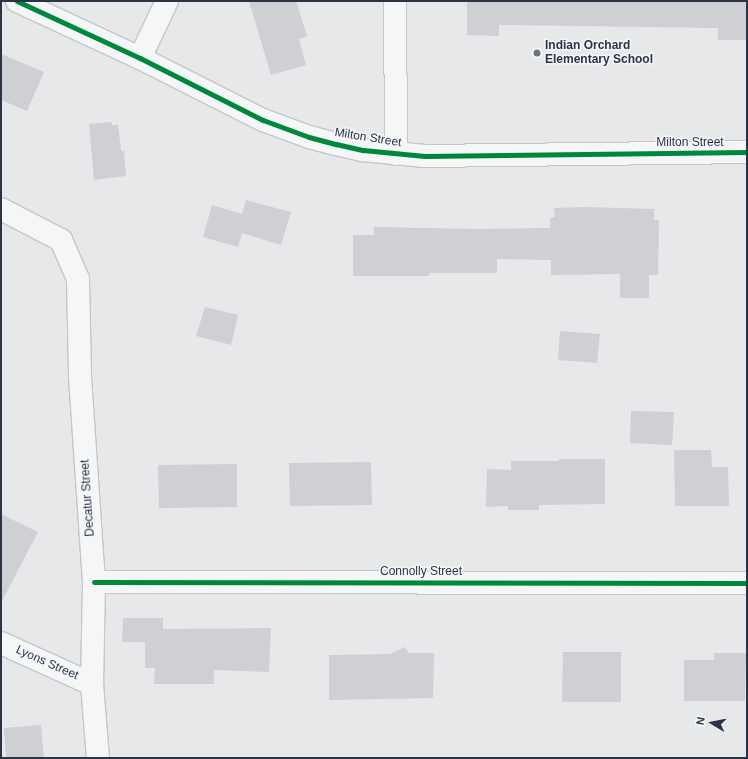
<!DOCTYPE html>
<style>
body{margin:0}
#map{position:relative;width:748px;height:759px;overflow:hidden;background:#e6e8ea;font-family:Arial,sans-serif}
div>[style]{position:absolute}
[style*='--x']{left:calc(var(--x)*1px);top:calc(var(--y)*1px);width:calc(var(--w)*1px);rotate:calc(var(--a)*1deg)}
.building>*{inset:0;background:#ced0d3}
.roads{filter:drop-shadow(1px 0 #c4c6c8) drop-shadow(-1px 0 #c4c6c8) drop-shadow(0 1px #c4c6c8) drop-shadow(0 -1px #c4c6c8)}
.minor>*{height:22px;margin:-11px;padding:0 11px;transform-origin:11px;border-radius:11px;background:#f5f6f7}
.cycleway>*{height:5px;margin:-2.5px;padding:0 2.5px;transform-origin:2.5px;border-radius:2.5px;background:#00873e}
.dots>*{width:11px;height:11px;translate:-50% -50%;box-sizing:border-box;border:2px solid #f4f6f9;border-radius:50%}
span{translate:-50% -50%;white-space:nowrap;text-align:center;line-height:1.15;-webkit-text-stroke:3px #f4f6f9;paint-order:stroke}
.poi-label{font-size:12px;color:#2b3445;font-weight:700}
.left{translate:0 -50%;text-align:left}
.street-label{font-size:12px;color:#2b3445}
.frame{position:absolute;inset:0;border:2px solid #2b3445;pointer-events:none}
.north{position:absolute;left:692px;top:703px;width:40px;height:40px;-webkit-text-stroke:3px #f4f6f9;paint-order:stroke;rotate:280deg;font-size:11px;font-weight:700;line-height:16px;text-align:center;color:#2b3445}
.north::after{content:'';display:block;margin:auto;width:14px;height:18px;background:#2b3445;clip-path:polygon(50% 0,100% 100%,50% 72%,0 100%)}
</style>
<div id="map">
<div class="building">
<i style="clip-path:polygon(249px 1px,296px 1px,307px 36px,299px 39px,306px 65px,271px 75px)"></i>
<i style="clip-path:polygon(467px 1px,747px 1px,747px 40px,718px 40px,718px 28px,499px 25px,499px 36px,467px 35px)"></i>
<i style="clip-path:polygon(1px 54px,44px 72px,27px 111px,1px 100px)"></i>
<i style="clip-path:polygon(112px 122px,112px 125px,118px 125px,121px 151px,124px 151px,126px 176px,94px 180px,89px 124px)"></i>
<i style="clip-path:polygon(246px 200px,291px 212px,281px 245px,242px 233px,238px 247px,203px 237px,212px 205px,242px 214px)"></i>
<i style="clip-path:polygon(586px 207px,654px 209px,654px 220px,659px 220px,658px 275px,649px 275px,649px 298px,620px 298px,620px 274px,551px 275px,551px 260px,497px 259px,497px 273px,429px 273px,429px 276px,353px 276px,353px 235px,374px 235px,374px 227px,477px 229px,550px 228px,550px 218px,555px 217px,554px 208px)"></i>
<i style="clip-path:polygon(205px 307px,238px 315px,231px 345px,196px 336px)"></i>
<i style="clip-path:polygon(560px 331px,600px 334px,597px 363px,558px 360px)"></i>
<i style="clip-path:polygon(631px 411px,674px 412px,672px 445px,630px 443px)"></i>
<i style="clip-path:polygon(674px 450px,711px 450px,712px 467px,728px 467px,729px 506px,675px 506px)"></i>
<i style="clip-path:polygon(559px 459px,605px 459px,605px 504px,539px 505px,539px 510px,508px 510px,508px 506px,486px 507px,487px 469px,511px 470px,511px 461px,559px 461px)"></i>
<i style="clip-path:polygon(371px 462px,372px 505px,290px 506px,289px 463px)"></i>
<i style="clip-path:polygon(237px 464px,237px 507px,159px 508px,158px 465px)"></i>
<i style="clip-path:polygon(1px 514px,38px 532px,1px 603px)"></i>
<i style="clip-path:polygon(123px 618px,163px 618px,163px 629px,271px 628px,269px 672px,214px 670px,214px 684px,154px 684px,155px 668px,145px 668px,145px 642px,122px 642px)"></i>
<i style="clip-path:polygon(405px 647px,409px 653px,434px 653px,433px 698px,329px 700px,329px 655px,390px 654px)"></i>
<i style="clip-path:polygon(563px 652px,621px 652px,621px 702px,562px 702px)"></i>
<i style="clip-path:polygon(714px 653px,746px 653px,745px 701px,684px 701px,684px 660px,714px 660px)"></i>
<i style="clip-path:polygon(41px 725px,44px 758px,6px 758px,4px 728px)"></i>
</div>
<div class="roads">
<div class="minor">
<i style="--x:17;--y:1;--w:136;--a:24.9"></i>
<i style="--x:140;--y:58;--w:138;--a:26.8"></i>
<i style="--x:263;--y:120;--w:49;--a:20.3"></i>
<i style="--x:309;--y:137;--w:28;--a:15"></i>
<i style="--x:336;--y:144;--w:28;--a:13"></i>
<i style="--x:363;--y:150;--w:62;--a:5.5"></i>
<i style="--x:425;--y:156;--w:322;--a:-0.7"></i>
<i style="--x:395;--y:1;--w:153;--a:89.6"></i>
<i style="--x:140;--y:58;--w:63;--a:-64.7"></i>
<i style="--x:1;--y:209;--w:68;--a:27.3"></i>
<i style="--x:61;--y:240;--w:43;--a:66.4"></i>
<i style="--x:78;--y:279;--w:98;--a:88.8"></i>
<i style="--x:80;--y:377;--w:205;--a:86.1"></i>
<i style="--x:94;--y:582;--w:102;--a:91.1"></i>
<i style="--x:92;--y:684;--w:74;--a:85.4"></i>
<i style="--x:94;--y:582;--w:653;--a:0.09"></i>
<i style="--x:1;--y:643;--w:100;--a:24.3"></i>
</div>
</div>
<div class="cycleway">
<i style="--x:17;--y:1;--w:136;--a:24.9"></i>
<i style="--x:140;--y:58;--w:138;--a:26.8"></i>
<i style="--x:263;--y:120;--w:49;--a:20.3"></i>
<i style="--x:309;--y:137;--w:28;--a:15"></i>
<i style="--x:336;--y:144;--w:28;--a:13"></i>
<i style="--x:363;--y:150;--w:62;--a:5.5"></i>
<i style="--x:425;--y:156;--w:322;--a:-0.7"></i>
<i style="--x:94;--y:582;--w:653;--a:0.09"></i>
</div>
<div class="dots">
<i style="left:537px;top:53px;background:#6c737f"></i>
</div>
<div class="poi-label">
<span class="left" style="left:545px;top:53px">Indian Orchard<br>Elementary School</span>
</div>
<div class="street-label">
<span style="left:368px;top:138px;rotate:9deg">Milton Street</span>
<span style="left:690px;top:143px">Milton Street</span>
<span style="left:88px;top:498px;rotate:-94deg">Decatur Street</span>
<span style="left:421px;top:572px">Connolly Street</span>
<span style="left:47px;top:663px;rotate:24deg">Lyons Street</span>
</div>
<div class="frame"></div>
<div class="north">N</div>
</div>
